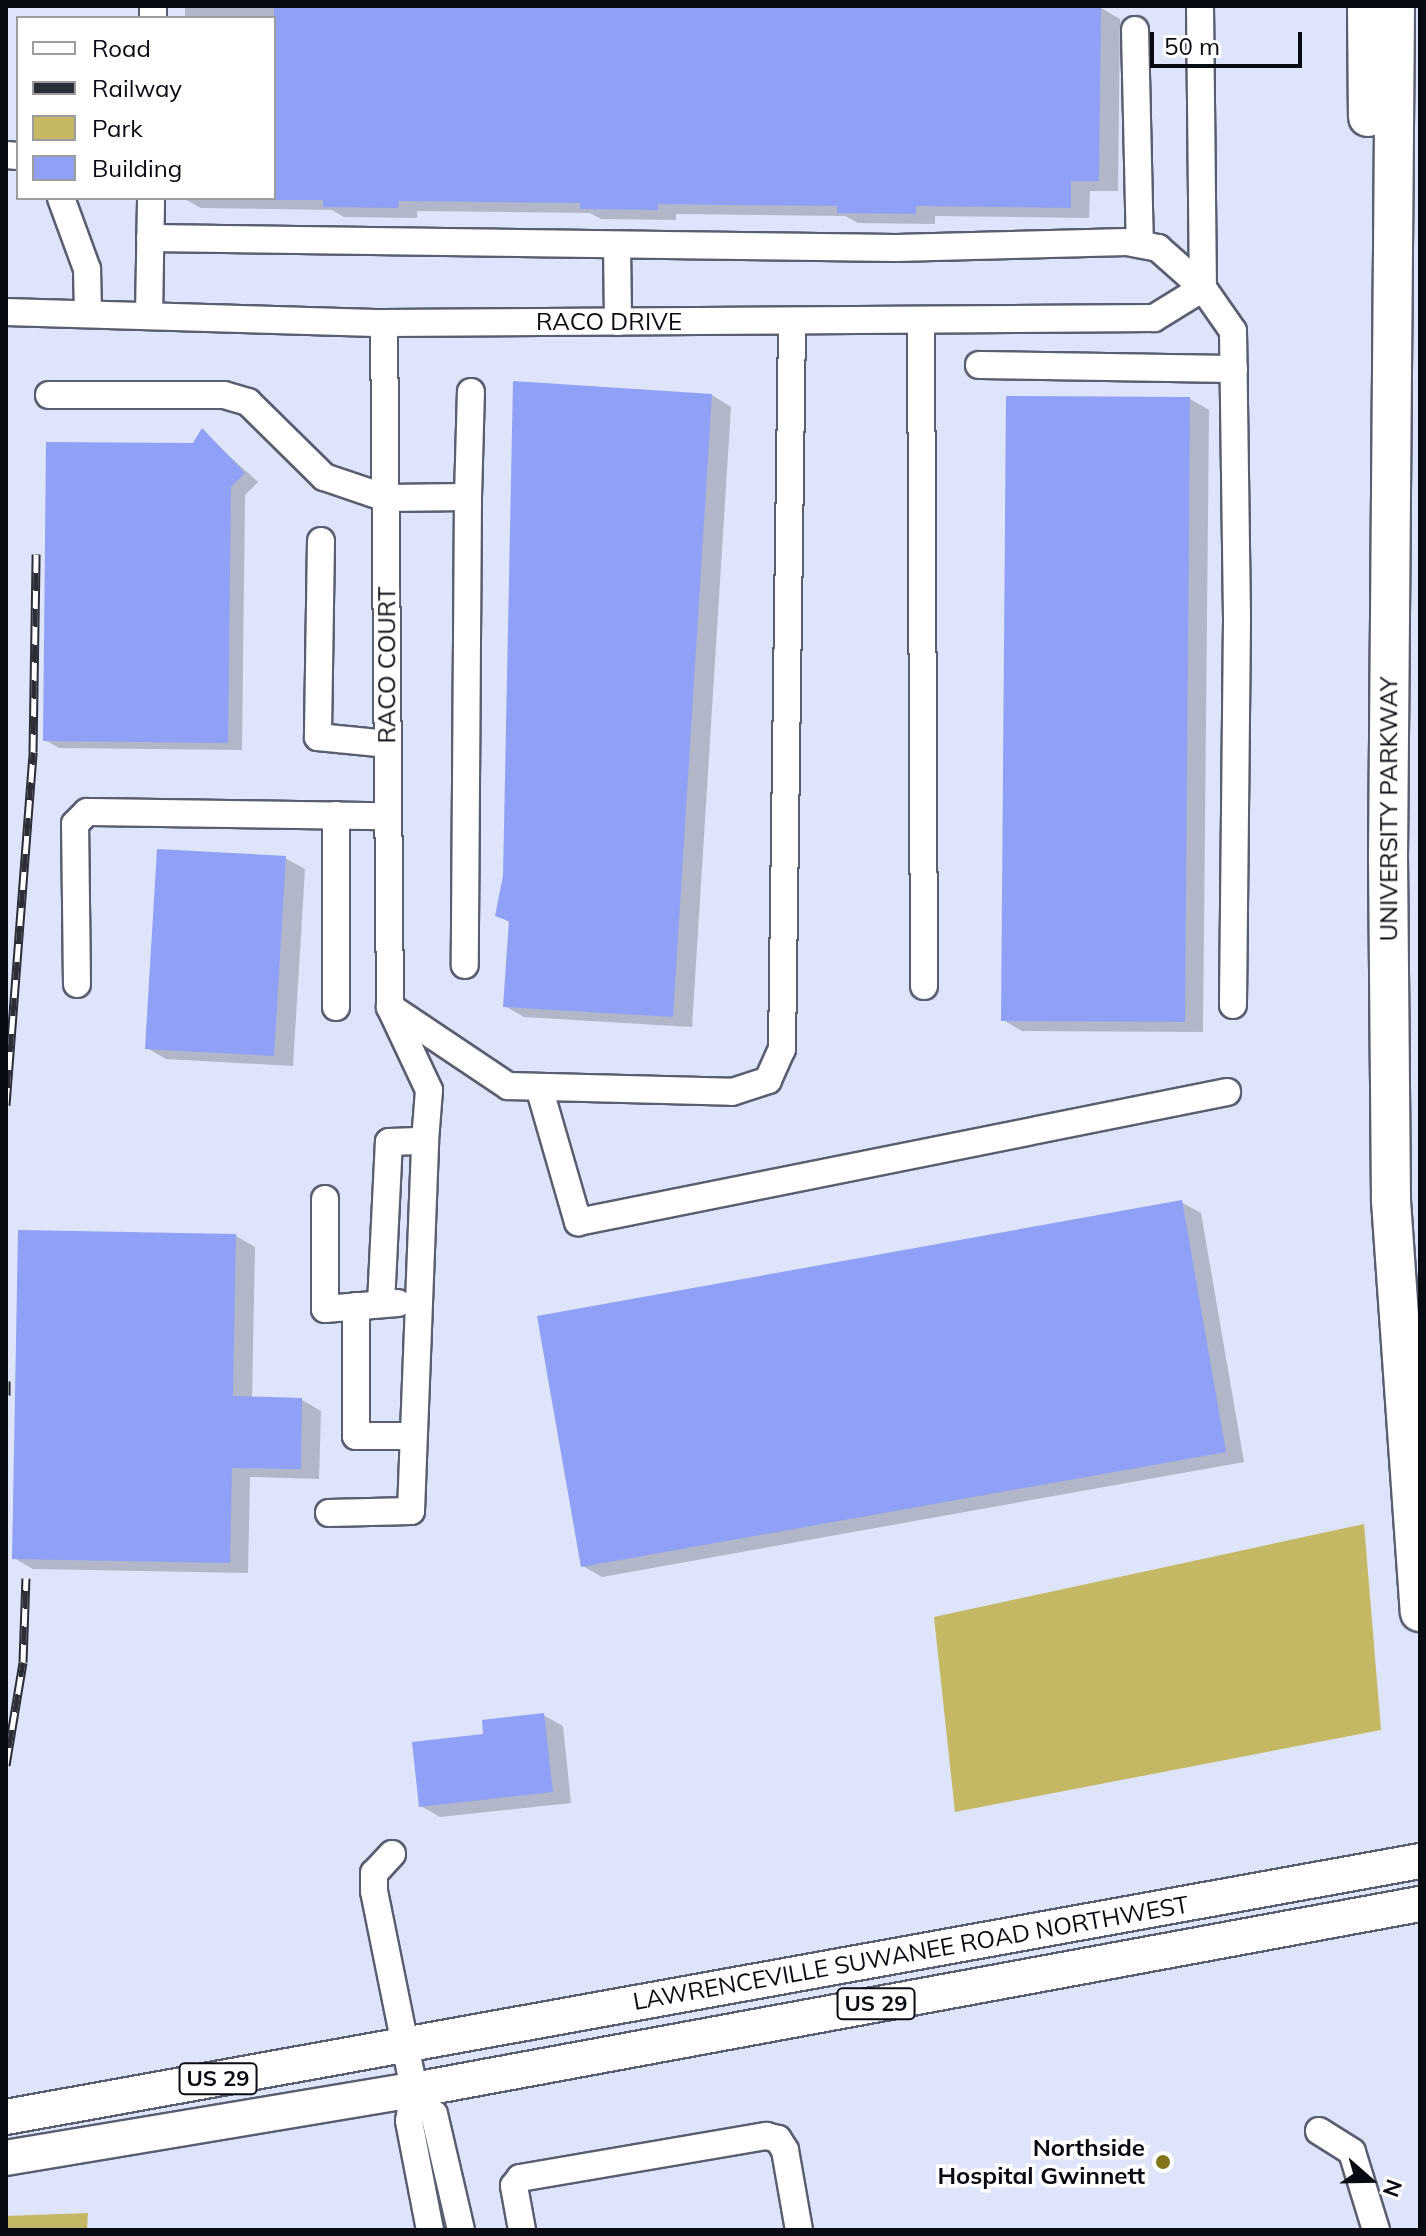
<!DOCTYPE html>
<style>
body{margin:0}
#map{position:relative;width:1426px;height:2236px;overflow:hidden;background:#dee4fa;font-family:Mulish,sans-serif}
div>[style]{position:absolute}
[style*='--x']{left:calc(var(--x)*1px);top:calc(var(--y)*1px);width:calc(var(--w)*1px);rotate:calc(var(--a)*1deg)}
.green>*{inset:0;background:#c4b864}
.shadow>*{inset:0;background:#0003}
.building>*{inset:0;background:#8fa0f6}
.roads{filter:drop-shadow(2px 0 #595e71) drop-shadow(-2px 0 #595e71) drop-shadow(0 2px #595e71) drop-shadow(0 -2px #595e71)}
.minor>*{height:26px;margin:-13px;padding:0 13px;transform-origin:13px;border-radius:13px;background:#fff}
.major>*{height:34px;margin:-17px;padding:0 17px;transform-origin:17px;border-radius:17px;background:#fff}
.highway>*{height:38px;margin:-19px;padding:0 19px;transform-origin:19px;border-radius:19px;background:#fff}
.rail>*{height:9px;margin-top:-4.5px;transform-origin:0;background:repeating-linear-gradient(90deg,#fff 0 18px,#2b2e37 0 36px);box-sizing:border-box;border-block:2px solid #2b2e37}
.dots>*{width:22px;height:22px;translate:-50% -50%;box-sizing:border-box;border:4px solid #fff;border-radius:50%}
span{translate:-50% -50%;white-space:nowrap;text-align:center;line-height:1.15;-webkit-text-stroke:7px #fff;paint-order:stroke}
.shield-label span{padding:2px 6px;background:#fff;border:2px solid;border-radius:6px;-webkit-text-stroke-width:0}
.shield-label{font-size:22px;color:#090b12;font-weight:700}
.street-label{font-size:24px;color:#090b12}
.poi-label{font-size:24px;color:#090b12;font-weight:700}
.right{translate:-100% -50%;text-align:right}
.frame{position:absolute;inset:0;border:8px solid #090b12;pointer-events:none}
.legend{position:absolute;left:16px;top:16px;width:260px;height:184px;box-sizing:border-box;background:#fff;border:2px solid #9d9da0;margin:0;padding:10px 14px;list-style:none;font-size:24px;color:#090b12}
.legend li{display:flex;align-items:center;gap:16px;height:40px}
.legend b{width:40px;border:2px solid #9d9da0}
.north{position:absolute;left:1330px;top:2140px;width:80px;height:80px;-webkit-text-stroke:6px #fff;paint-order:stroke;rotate:110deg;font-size:22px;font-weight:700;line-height:32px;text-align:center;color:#090b12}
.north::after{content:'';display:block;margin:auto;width:28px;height:36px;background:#090b12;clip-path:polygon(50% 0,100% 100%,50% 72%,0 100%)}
.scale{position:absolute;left:1150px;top:32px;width:152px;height:36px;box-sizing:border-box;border:4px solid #090b12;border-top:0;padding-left:10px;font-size:24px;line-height:28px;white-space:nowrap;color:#090b12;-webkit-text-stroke:6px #fff;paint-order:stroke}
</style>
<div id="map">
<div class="green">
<i style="clip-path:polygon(1364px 1524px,1381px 1730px,955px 1812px,934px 1617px)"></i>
<i style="clip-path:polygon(88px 2213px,87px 2230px,6px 2230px,6px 2216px)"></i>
</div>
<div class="shadow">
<i style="clip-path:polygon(185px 6px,1101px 8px,1120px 19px,1118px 191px,1090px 191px,1089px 218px,935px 216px,935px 224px,858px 223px,845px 216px,676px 214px,676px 220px,601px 219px,590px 213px,417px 211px,417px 218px,344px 217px,332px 210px,201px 208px,183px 198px,274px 198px,274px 18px,185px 18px)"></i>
<i style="clip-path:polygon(712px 395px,731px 407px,692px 1027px,524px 1017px,505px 1006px,510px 923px,497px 915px)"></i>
<i style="clip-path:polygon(1190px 399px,1209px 410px,1203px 1032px,1022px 1031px,1003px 1020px)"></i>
<i style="clip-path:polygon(202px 431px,258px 482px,245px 495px,242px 750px,59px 748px,45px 740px)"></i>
<i style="clip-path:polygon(285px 858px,305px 869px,293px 1066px,166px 1059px,147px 1048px)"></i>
<i style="clip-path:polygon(1181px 1202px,1201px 1213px,1244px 1462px,602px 1577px,583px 1566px)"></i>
<i style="clip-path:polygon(236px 1236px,255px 1247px,252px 1399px,302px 1400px,321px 1411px,319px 1479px,250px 1477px,248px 1573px,33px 1569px,14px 1558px)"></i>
<i style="clip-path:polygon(543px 1715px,563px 1726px,571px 1803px,440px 1817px,421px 1806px,485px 1736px)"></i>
</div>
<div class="building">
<i style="clip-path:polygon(274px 6px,1101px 6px,1099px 181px,1071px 181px,1071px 208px,916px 206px,916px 214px,837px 213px,837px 206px,658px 204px,658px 210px,580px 209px,580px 203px,399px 201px,398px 208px,323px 207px,323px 200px,274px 200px)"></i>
<i style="clip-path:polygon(513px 381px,712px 394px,673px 1017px,503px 1007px,509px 921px,495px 916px,503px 876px)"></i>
<i style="clip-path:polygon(1006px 396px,1190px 397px,1185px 1022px,1001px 1021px)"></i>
<i style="clip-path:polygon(202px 428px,245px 473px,231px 487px,228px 743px,43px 741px,46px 442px,193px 443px)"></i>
<i style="clip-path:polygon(157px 849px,286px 856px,274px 1056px,145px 1049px)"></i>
<i style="clip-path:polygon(1182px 1200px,1226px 1452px,581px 1567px,537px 1316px)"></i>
<i style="clip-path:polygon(18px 1230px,236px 1234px,233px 1396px,302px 1398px,301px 1469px,232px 1468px,230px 1563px,12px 1559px)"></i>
<i style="clip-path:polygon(544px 1713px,553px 1792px,419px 1807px,412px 1742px,483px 1734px,482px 1720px)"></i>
</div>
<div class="roads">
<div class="minor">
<i style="--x:1200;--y:6;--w:282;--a:89.4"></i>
<i style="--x:153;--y:18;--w:12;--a:-90"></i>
<i style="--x:1135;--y:30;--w:214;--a:88.7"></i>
<i style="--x:6;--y:155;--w:12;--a:5"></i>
<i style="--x:61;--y:198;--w:76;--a:69.9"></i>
<i style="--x:87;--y:269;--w:45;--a:88.7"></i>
<i style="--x:150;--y:238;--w:746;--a:0.77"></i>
<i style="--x:896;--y:248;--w:231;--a:-1.5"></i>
<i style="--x:1127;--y:242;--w:32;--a:11"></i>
<i style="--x:1158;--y:248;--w:60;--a:41.6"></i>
<i style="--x:1203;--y:288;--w:52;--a:55.1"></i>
<i style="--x:1233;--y:331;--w:290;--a:89.2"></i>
<i style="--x:1237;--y:621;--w:384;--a:90.6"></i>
<i style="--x:617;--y:246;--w:76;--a:89.2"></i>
<i style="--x:6;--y:312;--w:378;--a:1.7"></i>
<i style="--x:384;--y:323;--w:770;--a:-0.37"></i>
<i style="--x:1154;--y:318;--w:57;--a:-31.5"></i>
<i style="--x:149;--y:316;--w:118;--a:-89"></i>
<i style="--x:921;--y:320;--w:666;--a:89.74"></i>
<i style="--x:979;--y:365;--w:255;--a:0.9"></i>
<i style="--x:49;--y:395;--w:175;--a:0"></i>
<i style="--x:224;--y:395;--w:25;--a:16"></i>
<i style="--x:248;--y:402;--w:107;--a:44.6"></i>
<i style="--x:324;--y:477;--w:65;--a:18.7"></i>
<i style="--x:386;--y:498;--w:82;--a:-0.7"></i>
<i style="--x:468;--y:497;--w:468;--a:90.4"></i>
<i style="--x:468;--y:497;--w:105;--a:-88.4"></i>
<i style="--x:321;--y:541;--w:196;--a:90.9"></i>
<i style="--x:318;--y:737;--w:70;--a:5.7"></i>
<i style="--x:336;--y:815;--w:192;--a:90"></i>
<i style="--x:77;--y:984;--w:160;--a:-90.7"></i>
<i style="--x:75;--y:824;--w:17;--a:-45"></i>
<i style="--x:87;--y:812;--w:301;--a:0.8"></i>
<i style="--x:390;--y:1007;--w:142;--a:33.8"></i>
<i style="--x:508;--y:1086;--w:224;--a:1.5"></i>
<i style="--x:732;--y:1092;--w:38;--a:-18"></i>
<i style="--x:768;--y:1080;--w:34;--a:-66"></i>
<i style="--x:782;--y:1049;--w:728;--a:-89.21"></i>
<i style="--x:539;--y:1087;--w:141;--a:73.9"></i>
<i style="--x:578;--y:1222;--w:662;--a:-11.33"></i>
<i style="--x:325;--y:1199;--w:110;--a:90"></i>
<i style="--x:325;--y:1309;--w:73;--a:-4.7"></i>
<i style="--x:381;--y:1304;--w:162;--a:-87.2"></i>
<i style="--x:389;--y:1142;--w:36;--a:-2"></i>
<i style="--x:425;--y:1141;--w:51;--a:-85.5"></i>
<i style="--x:429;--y:1090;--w:92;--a:-115.2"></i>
<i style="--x:390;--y:1007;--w:684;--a:-90.5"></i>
<i style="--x:356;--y:1306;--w:130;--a:90"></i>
<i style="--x:356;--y:1436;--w:57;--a:0"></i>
<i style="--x:329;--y:1513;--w:82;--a:-1.4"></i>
<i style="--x:411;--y:1511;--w:370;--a:-87.8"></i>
<i style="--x:392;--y:1854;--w:26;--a:133"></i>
<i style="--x:374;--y:1873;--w:18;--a:90"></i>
<i style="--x:374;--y:1891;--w:203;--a:78.6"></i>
<i style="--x:414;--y:2090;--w:31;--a:99"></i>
<i style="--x:409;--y:2121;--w:111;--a:79.1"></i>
<i style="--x:416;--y:2099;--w:23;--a:40"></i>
<i style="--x:434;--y:2114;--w:119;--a:76.9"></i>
<i style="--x:1319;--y:2131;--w:39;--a:32"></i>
<i style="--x:1352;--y:2152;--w:82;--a:72.9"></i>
<i style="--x:522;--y:2230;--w:45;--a:-100.3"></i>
<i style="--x:514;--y:2186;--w:10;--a:-53"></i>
<i style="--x:520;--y:2178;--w:250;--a:-9.7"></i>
<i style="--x:766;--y:2136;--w:12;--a:14"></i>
<i style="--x:778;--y:2139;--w:13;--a:58"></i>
<i style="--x:785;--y:2150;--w:81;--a:80.1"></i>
</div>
<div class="major">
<i style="--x:6;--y:2117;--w:1437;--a:-10.26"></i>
<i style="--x:6;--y:2158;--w:414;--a:-9.5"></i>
<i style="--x:414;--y:2090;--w:1023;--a:-10.48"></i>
</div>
<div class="highway">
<i style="--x:1367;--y:6;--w:111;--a:89.5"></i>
<i style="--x:1395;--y:6;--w:850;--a:90.47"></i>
<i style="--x:1388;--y:856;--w:345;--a:89.5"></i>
<i style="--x:1391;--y:1201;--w:412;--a:86"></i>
</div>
</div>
<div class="rail">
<i style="--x:6;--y:1105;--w:354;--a:-85.6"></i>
<i style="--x:33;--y:752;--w:198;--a:-89.1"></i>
<i style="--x:6;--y:1395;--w:14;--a:-90"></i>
<i style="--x:6;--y:1765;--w:104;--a:-80.6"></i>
<i style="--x:23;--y:1662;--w:84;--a:-88"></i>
</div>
<div class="dots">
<i style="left:1163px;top:2162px;background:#83761a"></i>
</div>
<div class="shield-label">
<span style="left:876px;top:2004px">US 29</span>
<span style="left:218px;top:2079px">US 29</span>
</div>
<div class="street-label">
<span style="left:609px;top:322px">RACO DRIVE</span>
<span style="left:387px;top:665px;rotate:-90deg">RACO COURT</span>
<span style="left:1389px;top:809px;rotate:-90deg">UNIVERSITY PARKWAY</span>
<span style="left:911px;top:1953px;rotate:-10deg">LAWRENCEVILLE SUWANEE ROAD NORTHWEST</span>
</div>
<div class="poi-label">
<span class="right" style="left:1145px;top:2162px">Northside<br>Hospital Gwinnett</span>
</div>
<div class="frame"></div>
<ul class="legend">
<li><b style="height:10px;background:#fff"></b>Road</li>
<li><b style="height:10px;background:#2b2e37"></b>Railway</li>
<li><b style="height:22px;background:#c4b864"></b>Park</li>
<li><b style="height:22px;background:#8fa0f6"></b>Building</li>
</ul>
<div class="north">N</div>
<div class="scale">50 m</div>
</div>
